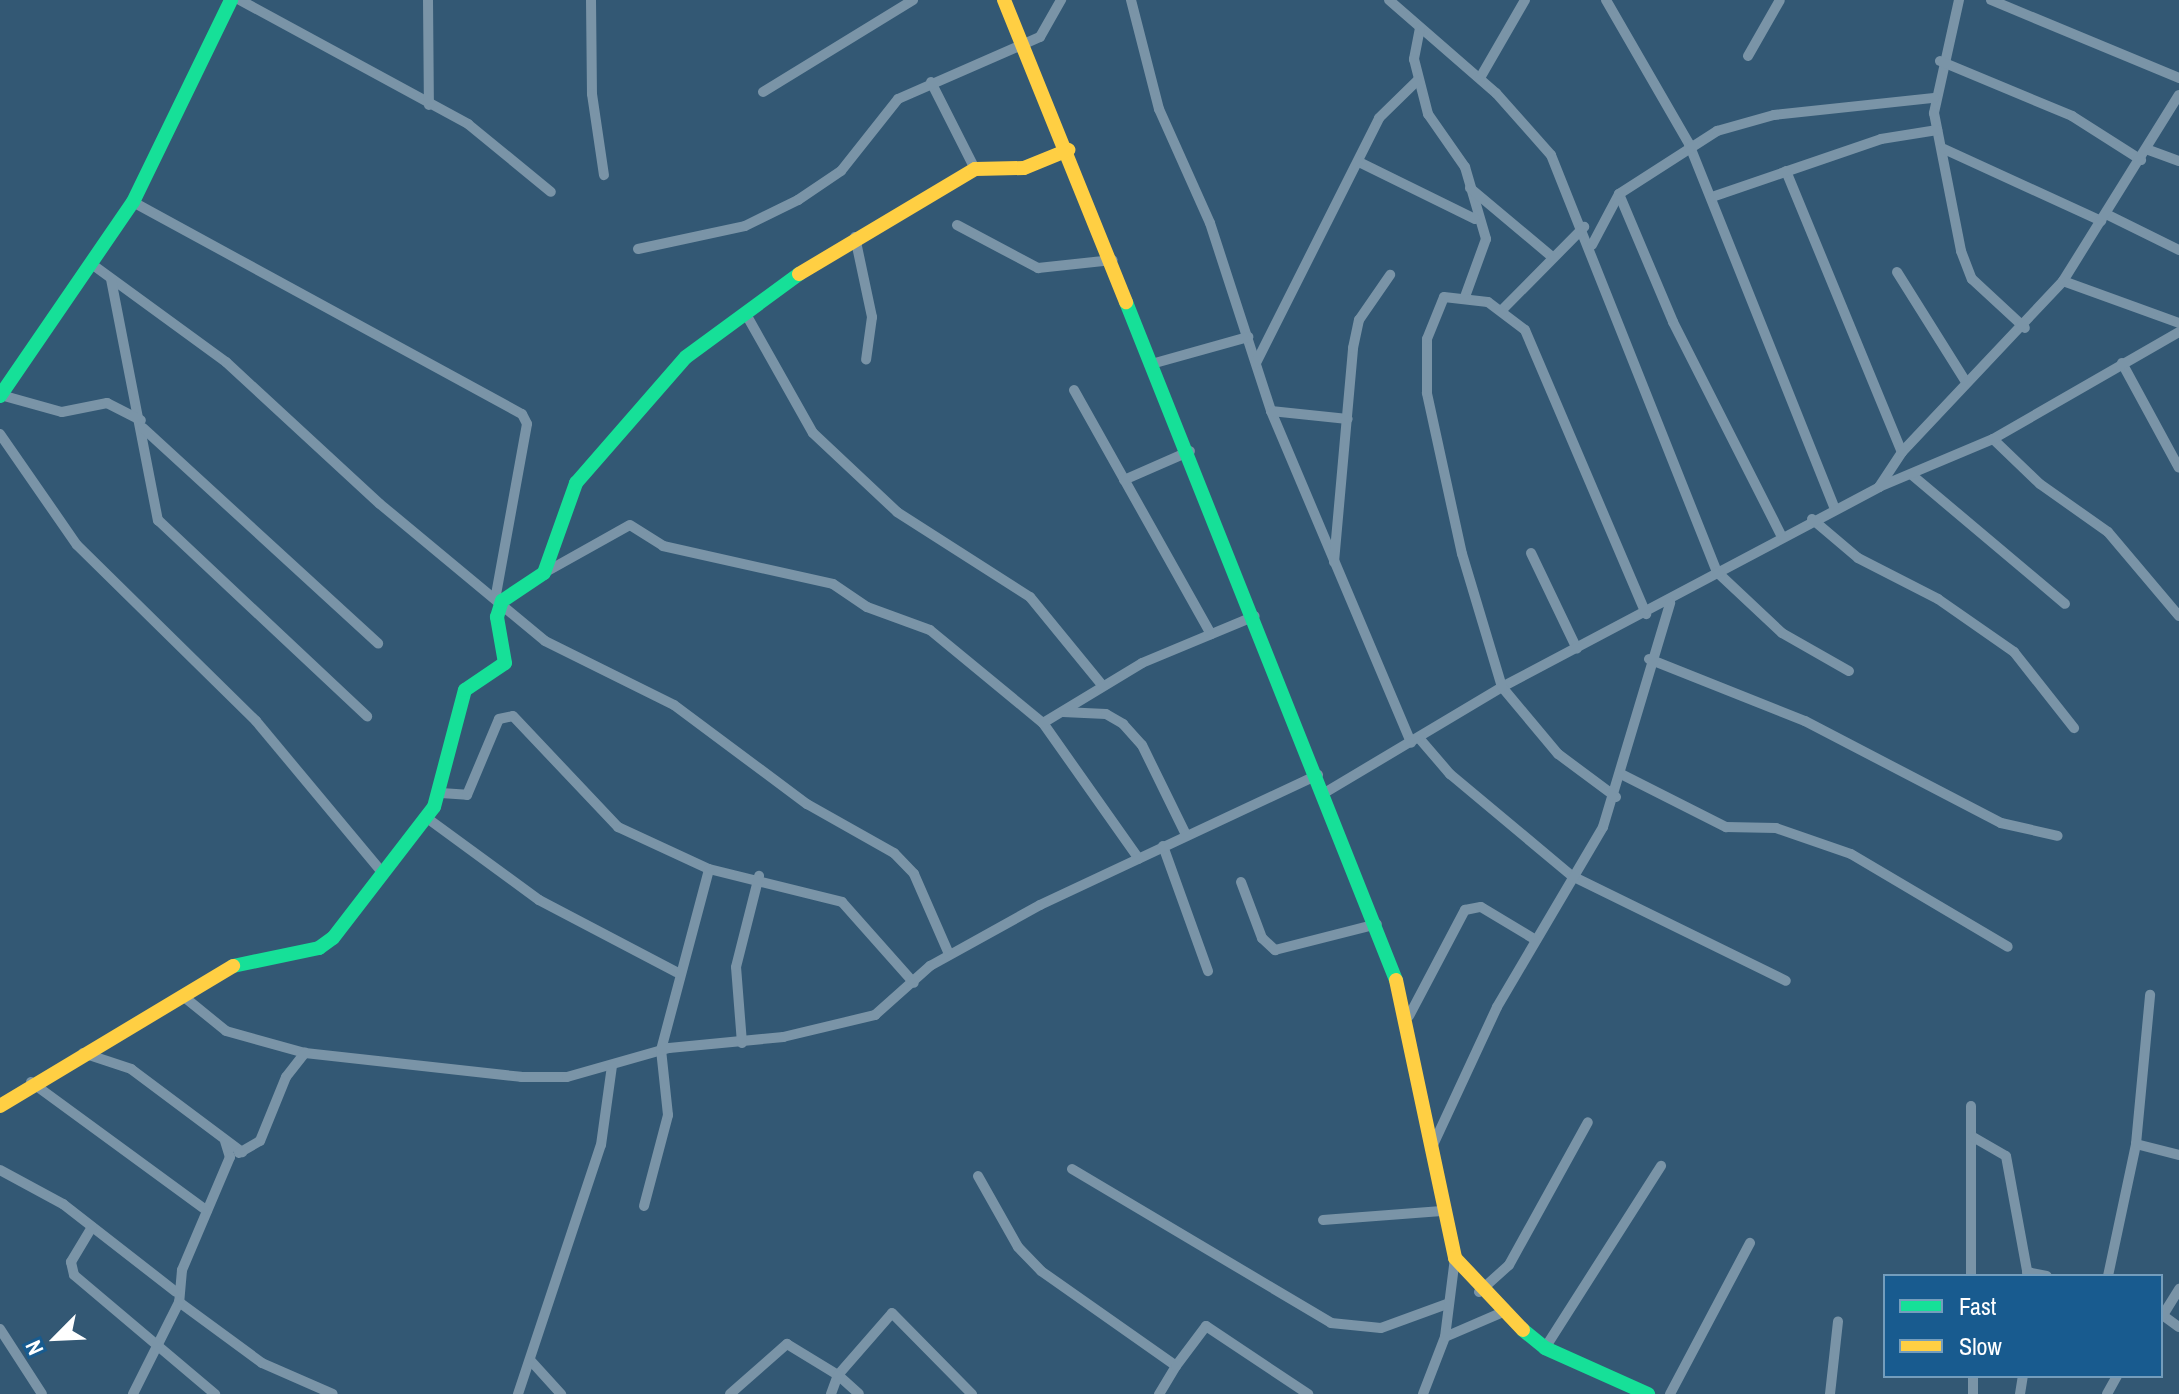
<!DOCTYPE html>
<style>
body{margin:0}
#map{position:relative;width:2179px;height:1394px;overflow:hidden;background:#335874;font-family:"Archivo Narrow",sans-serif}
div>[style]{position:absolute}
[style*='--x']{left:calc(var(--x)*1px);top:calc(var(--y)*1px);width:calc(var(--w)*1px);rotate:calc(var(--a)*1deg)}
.street>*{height:10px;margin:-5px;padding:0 5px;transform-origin:5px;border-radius:5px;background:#7a94a7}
.fast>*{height:14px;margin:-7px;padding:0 7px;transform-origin:7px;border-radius:7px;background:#16e098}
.slow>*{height:14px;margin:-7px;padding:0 7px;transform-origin:7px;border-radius:7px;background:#ffcf43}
span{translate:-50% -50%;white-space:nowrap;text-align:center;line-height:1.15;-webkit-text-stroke:7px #185b8f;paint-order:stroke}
.legend{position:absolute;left:1883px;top:1274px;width:280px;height:104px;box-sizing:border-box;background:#185b8f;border:2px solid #749dbc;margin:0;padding:10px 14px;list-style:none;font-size:24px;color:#fff}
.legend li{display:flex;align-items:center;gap:16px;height:40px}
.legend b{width:40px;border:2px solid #749dbc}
.north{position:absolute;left:16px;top:1298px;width:80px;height:80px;-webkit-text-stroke:6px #185b8f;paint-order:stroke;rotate:246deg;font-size:22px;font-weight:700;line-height:32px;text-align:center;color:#fff}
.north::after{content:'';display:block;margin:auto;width:28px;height:36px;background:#fff;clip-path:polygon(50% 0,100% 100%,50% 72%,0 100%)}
</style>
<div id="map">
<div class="street">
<i style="--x:240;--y:0;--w:260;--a:28.5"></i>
<i style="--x:468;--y:124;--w:107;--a:39.3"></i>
<i style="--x:428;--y:0;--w:105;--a:89.5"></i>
<i style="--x:591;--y:0;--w:94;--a:89.4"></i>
<i style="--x:592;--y:94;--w:82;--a:81.6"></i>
<i style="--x:1131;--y:0;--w:113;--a:75.6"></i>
<i style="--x:1159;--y:109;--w:125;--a:65.9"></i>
<i style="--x:1210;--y:223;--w:198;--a:72"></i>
<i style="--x:1271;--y:411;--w:360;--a:67.1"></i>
<i style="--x:1389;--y:0;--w:142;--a:41"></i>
<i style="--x:1496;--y:93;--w:83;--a:48.4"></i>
<i style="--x:1551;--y:155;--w:449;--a:68.3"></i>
<i style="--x:1717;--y:572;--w:89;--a:43.2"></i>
<i style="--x:1782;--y:633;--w:77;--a:29.6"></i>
<i style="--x:1606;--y:0;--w:166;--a:60"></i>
<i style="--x:1689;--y:144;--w:391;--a:68.2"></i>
<i style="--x:1959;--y:0;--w:116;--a:102.5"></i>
<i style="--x:1934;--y:113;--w:141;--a:78.9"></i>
<i style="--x:1961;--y:251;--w:30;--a:69"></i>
<i style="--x:1972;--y:279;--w:72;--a:42.8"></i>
<i style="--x:1991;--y:0;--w:204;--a:22.5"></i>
<i style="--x:1420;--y:28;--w:32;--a:101"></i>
<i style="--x:1414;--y:59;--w:57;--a:75.7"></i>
<i style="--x:1428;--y:114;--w:65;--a:55.1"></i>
<i style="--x:1465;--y:167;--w:75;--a:73.7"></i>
<i style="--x:1486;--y:239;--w:59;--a:110"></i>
<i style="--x:1748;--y:56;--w:64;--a:-60.3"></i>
<i style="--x:1940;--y:61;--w:143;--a:22.6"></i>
<i style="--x:2072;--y:116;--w:82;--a:32.5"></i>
<i style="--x:1480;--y:78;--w:90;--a:-60"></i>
<i style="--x:931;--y:82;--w:97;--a:63.2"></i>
<i style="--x:763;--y:92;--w:176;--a:-31.5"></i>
<i style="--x:1944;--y:149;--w:173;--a:24.6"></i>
<i style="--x:2146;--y:149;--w:35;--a:20"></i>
<i style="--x:1361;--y:163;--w:127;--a:26.2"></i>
<i style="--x:1786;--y:171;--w:304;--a:67.6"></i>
<i style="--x:1470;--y:188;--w:106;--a:40"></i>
<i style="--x:1619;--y:194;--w:139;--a:67.1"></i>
<i style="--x:1673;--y:322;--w:239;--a:63.1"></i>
<i style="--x:1712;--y:197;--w:179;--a:-18.9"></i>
<i style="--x:1881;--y:139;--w:57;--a:-9.1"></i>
<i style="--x:133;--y:202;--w:443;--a:28.6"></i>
<i style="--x:522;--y:414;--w:11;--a:63"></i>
<i style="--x:527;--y:424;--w:174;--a:100.3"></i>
<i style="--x:2106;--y:214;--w:81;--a:26.3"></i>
<i style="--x:957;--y:225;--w:92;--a:28"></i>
<i style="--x:1038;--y:268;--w:75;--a:-6.1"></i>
<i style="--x:855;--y:237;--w:82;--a:78"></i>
<i style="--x:872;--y:317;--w:43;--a:97.9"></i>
<i style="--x:1592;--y:245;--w:58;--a:-62.1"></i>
<i style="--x:1619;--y:194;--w:117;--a:-32.7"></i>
<i style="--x:1717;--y:131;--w:59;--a:-15.7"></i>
<i style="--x:1774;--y:115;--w:161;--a:-6.1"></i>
<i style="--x:638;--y:249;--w:109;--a:-12.1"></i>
<i style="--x:745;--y:226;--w:59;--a:-26.1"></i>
<i style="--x:798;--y:200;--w:52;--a:-34"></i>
<i style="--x:841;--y:171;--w:92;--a:-51.6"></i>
<i style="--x:898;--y:99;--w:155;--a:-23.6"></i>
<i style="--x:1040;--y:37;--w:43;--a:-60.4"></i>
<i style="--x:93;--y:265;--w:165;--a:36.1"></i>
<i style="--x:226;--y:362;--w:209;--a:42.7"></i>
<i style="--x:380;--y:504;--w:214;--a:39.7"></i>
<i style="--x:545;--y:641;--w:144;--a:26.4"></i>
<i style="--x:674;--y:705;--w:166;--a:36.7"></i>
<i style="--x:807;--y:804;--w:100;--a:29.4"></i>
<i style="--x:894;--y:853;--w:29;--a:46"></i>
<i style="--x:914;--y:874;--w:87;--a:66.4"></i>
<i style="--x:1897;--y:272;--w:130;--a:57.9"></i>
<i style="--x:111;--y:279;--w:246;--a:79"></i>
<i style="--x:158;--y:520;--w:287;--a:43.2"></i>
<i style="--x:2063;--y:281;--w:123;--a:19.9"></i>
<i style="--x:1502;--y:310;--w:117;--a:-45.3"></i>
<i style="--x:747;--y:316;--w:134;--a:60.6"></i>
<i style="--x:813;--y:433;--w:115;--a:43.2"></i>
<i style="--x:897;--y:512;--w:158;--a:32.6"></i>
<i style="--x:1030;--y:597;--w:114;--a:50.7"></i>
<i style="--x:1155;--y:363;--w:97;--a:-15.6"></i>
<i style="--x:1256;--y:363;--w:274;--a:-63.3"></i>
<i style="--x:1379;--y:118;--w:54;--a:-44.3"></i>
<i style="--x:2122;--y:363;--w:119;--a:61.5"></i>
<i style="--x:1074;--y:390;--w:280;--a:60.7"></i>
<i style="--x:1;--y:395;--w:63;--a:15.6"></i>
<i style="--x:62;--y:412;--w:46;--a:-11.3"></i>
<i style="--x:107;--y:403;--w:38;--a:27"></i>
<i style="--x:1271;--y:411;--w:77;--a:5.9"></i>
<i style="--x:143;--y:428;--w:319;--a:42.5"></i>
<i style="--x:0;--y:434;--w:135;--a:55.3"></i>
<i style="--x:77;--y:545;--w:251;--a:44.5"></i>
<i style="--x:256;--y:721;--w:194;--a:50.2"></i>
<i style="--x:1993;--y:439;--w:65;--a:43.8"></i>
<i style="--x:2040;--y:484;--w:83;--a:35.2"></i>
<i style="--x:2108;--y:532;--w:110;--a:49.8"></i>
<i style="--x:1912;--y:475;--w:200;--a:40.1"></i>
<i style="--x:1124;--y:480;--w:72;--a:-23.7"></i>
<i style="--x:1879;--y:487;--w:124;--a:-22.8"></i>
<i style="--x:1993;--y:439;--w:215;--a:-29.9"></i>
<i style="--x:1812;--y:519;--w:60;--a:40.3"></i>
<i style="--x:1858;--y:558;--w:90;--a:27.1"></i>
<i style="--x:1938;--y:599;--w:93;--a:34.9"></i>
<i style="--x:2014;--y:652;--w:97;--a:51.7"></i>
<i style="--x:1531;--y:553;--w:106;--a:64.4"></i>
<i style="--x:1334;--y:562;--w:215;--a:-84.9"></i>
<i style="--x:1353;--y:348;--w:29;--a:-78"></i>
<i style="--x:1359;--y:320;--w:55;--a:-55.4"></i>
<i style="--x:544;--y:573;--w:98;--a:-29.2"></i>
<i style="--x:630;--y:525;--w:39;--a:32"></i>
<i style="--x:663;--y:546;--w:174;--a:12.6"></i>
<i style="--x:833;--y:584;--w:41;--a:34.1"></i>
<i style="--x:867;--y:607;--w:67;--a:20.1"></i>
<i style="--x:930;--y:630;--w:146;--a:39.5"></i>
<i style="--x:1043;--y:723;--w:166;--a:54.8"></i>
<i style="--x:1649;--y:659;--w:168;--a:21.7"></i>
<i style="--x:1805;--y:721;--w:221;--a:27.5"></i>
<i style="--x:2001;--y:823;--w:58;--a:12.8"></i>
<i style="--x:1063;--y:712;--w:43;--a:2.7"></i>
<i style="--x:1106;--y:714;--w:20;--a:30"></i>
<i style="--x:1123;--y:724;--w:28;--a:48"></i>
<i style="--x:1142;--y:745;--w:100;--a:63.9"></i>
<i style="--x:1043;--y:723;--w:116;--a:-31.2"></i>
<i style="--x:1142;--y:663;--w:122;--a:-22.6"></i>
<i style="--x:1419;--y:738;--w:48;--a:49.3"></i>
<i style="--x:1450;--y:774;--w:159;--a:39.9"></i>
<i style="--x:1572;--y:876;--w:238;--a:26.1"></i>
<i style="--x:1621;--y:774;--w:118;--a:26.8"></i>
<i style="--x:1726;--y:827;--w:50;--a:1.1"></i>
<i style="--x:1776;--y:828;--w:79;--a:19.1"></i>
<i style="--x:1851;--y:854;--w:182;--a:30.6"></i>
<i style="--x:1326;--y:792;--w:205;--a:-30.8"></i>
<i style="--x:1502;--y:687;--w:427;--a:-27.9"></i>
<i style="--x:1879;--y:487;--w:42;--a:-56.7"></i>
<i style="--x:1902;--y:452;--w:235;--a:-46.7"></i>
<i style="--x:2063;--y:281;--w:219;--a:-58.1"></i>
<i style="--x:441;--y:793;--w:26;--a:4"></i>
<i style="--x:467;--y:795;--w:82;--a:-67.2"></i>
<i style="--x:499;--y:719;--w:14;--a:-12"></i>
<i style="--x:513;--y:716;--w:153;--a:46.6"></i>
<i style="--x:618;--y:827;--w:100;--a:24.8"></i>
<i style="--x:709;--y:869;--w:137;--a:13.9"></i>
<i style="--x:842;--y:902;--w:108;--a:48.4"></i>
<i style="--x:1616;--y:797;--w:72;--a:-143.4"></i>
<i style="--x:1558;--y:754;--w:87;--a:-129.9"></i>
<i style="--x:1502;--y:687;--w:139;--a:-106.7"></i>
<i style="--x:1462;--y:554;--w:165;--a:-102.3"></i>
<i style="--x:1427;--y:393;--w:54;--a:-90"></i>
<i style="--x:1427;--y:339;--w:45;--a:-68"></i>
<i style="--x:1444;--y:297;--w:44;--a:6.5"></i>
<i style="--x:1488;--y:302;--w:46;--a:37.1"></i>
<i style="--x:1525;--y:330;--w:309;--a:66.9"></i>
<i style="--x:427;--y:818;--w:139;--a:36.2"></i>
<i style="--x:539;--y:900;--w:155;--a:27.7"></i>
<i style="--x:1163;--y:846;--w:133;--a:70.2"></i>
<i style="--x:1241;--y:882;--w:60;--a:69.4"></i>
<i style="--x:1262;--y:938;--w:18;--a:43"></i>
<i style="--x:1275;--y:950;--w:105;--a:-14.3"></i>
<i style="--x:183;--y:996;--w:55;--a:39.1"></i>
<i style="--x:226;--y:1031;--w:82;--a:15.6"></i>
<i style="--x:305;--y:1053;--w:217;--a:6.3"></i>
<i style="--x:521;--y:1077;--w:46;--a:0"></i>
<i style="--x:567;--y:1077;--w:106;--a:-15.9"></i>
<i style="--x:669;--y:1048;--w:115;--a:-5.5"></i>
<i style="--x:783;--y:1037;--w:95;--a:-13.4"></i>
<i style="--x:875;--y:1015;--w:74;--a:-41.7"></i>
<i style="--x:930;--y:966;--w:126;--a:-29"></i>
<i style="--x:1040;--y:905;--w:307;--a:-25.1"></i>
<i style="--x:1409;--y:1016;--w:120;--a:-62.2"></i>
<i style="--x:1465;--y:910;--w:16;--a:-11"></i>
<i style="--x:1481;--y:907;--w:64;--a:31"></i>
<i style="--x:742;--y:1043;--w:76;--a:-94.5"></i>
<i style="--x:736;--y:967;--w:94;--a:-75.8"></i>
<i style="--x:83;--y:1053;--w:51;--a:18.4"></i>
<i style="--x:131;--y:1069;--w:139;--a:36.8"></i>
<i style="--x:31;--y:1082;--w:218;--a:36.2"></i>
<i style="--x:1971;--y:1106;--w:170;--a:90"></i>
<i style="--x:1973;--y:1137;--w:38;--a:30"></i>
<i style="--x:2006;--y:1156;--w:122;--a:79.6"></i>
<i style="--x:225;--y:1141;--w:17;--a:73"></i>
<i style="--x:230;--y:1157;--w:123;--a:113"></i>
<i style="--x:182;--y:1270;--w:32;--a:95"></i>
<i style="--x:179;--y:1302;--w:103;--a:36.3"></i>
<i style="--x:262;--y:1363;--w:77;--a:23.6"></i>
<i style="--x:2136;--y:1144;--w:44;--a:14.3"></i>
<i style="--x:1433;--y:1145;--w:152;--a:-65.1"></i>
<i style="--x:1497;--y:1007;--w:209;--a:-59.5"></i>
<i style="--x:1603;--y:827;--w:234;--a:-73.3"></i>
<i style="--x:239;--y:1153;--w:24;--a:-30"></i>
<i style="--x:260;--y:1141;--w:69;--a:-67.9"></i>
<i style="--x:286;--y:1077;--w:31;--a:-52"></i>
<i style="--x:1072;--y:1169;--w:301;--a:30.7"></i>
<i style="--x:1331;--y:1323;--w:50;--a:5.7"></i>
<i style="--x:1381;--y:1328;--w:70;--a:-20"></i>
<i style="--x:0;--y:1170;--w:72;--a:28.4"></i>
<i style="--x:63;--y:1204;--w:143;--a:37.9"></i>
<i style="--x:978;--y:1176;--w:81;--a:60.6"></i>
<i style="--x:1018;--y:1247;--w:33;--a:46"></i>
<i style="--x:1041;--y:1271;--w:165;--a:35.1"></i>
<i style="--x:1176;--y:1366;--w:33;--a:121"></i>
<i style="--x:644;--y:1206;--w:94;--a:-75.2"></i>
<i style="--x:668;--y:1115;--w:65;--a:-96.1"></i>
<i style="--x:661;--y:1050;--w:187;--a:-75.1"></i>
<i style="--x:1323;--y:1220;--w:119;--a:-4.3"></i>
<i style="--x:92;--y:1227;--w:41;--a:121"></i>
<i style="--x:71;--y:1262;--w:13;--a:77"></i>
<i style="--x:74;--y:1275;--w:185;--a:40.2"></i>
<i style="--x:2027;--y:1272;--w:20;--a:11"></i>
<i style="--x:2108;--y:1276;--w:135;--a:-78"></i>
<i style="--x:2136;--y:1144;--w:150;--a:-84.6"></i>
<i style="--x:1479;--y:1292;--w:40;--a:-42"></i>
<i style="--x:1509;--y:1265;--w:163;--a:-61.1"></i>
<i style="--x:2161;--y:1314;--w:22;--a:36"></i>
<i style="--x:2163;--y:1315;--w:31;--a:-58"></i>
<i style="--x:0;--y:1329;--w:77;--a:57.1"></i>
<i style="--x:1445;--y:1337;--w:61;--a:-23.2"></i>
<i style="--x:1545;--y:1348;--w:216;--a:-57.5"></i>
<i style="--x:531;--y:1361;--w:45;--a:47.7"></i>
<i style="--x:1176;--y:1366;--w:50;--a:-53.1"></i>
<i style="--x:1206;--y:1326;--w:123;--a:33.7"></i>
<i style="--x:1973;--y:1376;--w:18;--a:90"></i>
<i style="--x:133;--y:1394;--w:103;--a:-63.4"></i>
<i style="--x:518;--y:1394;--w:262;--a:-71.6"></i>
<i style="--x:601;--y:1145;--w:80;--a:-82.1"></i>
<i style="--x:730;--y:1394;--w:76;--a:-41.3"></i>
<i style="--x:787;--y:1344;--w:60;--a:31.3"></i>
<i style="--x:838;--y:1375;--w:82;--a:-48.9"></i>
<i style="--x:892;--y:1313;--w:114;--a:45.4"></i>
<i style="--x:831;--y:1394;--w:20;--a:-70"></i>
<i style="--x:838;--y:1375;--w:28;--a:42"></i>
<i style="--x:1423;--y:1394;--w:61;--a:-68.9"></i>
<i style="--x:1445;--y:1337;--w:80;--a:-82.8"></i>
<i style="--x:1670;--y:1394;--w:171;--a:-62.1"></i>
<i style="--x:1830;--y:1394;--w:73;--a:-83.7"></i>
<i style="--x:2020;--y:1394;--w:18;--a:-81"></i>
<i style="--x:2107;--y:1394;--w:21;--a:-61"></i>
</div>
<div class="fast">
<i style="--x:1126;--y:302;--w:730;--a:68.29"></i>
<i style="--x:0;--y:396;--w:235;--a:-55.6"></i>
<i style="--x:133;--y:202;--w:225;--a:-64.1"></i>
<i style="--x:233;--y:966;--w:88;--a:-11.8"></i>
<i style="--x:319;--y:948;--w:17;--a:-36"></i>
<i style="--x:333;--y:938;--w:165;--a:-52.4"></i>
<i style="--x:434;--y:807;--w:121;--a:-75.2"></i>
<i style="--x:465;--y:690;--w:48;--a:-34"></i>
<i style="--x:505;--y:663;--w:47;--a:-99.9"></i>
<i style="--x:497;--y:617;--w:17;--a:-73"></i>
<i style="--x:502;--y:601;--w:50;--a:-33.7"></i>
<i style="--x:544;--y:573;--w:96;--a:-70.4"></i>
<i style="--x:576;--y:483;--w:167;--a:-48.9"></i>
<i style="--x:686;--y:357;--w:140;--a:-36.3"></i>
<i style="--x:1523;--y:1330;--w:28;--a:39"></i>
<i style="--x:1545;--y:1348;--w:113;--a:24.1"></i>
</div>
<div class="slow">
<i style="--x:1004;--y:0;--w:326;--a:68"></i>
<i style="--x:799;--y:274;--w:205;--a:-30.8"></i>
<i style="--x:975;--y:169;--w:49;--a:-1.2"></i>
<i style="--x:1024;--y:168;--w:48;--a:-22.2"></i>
<i style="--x:1396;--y:980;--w:284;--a:78"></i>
<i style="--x:1455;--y:1258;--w:99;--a:46.6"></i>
<i style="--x:0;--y:1106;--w:272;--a:-31"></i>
</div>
<ul class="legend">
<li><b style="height:10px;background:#16e098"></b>Fast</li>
<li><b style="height:10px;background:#ffcf43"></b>Slow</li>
</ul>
<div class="north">N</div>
</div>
